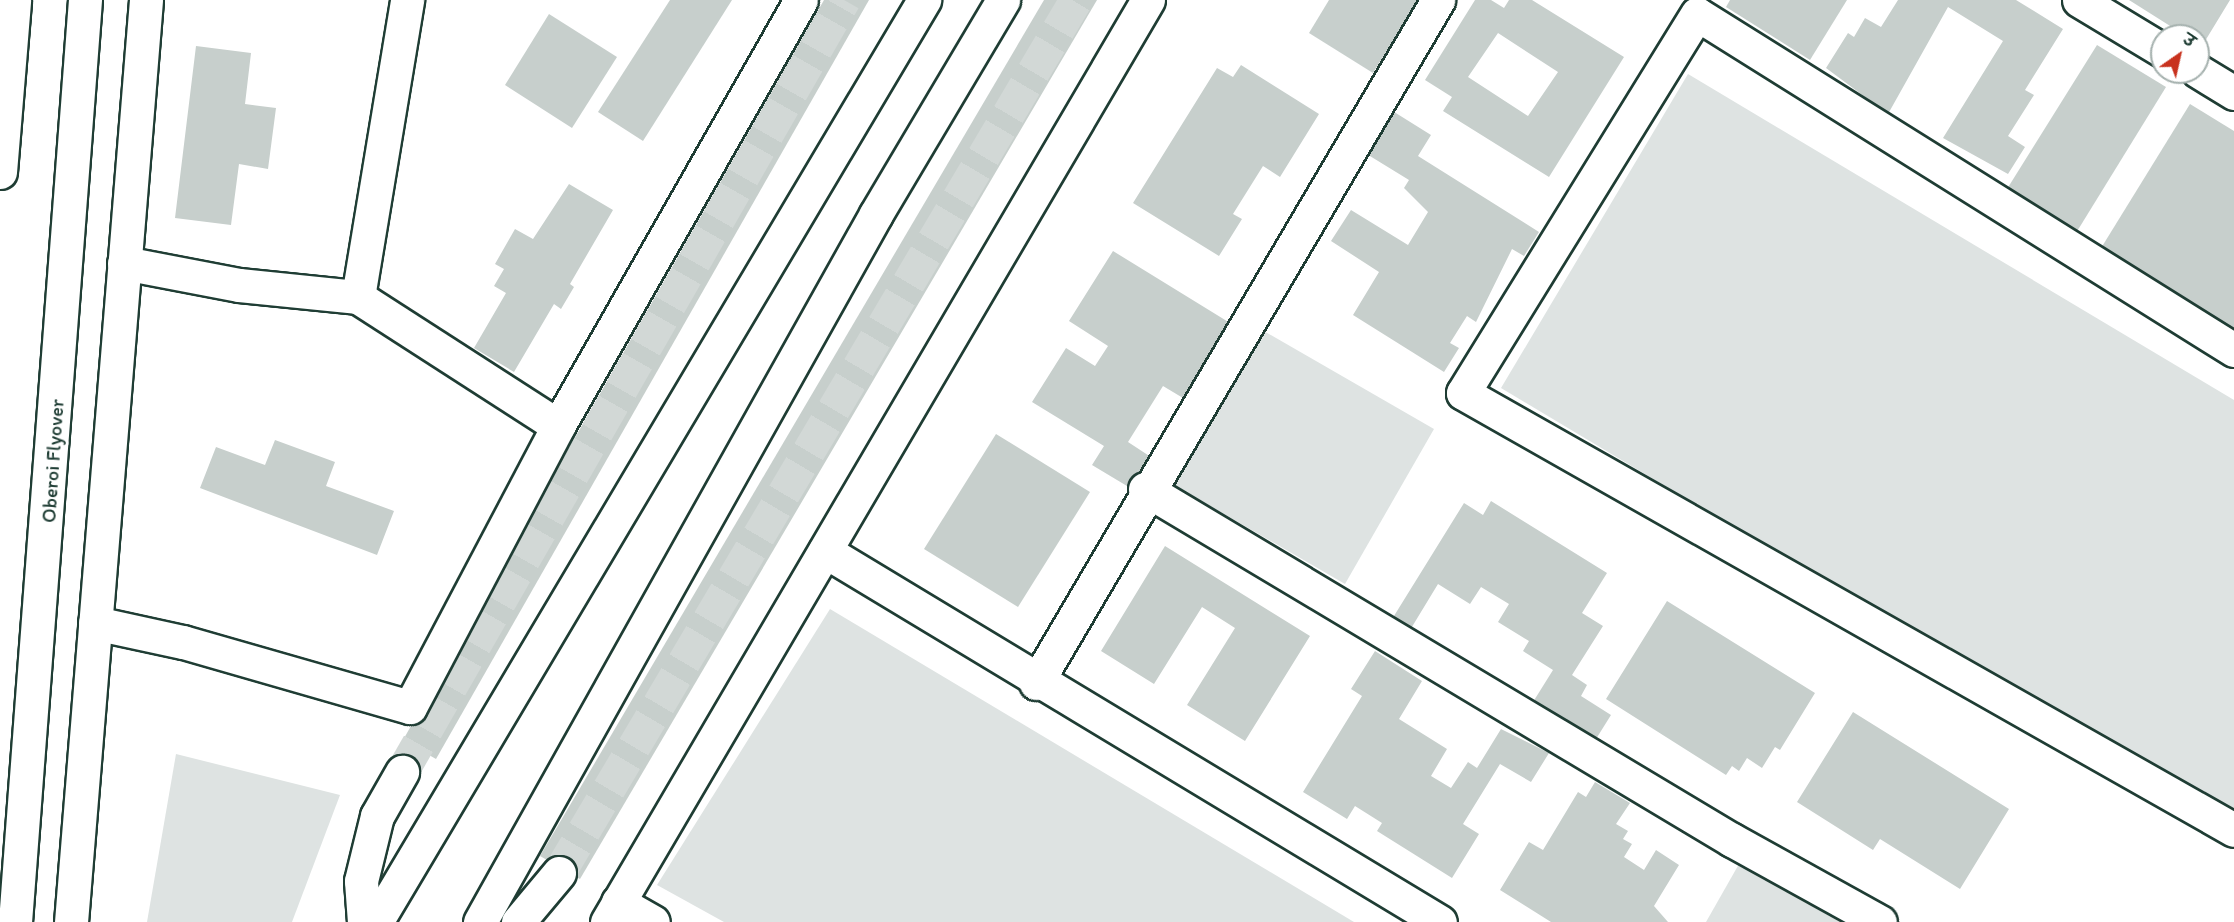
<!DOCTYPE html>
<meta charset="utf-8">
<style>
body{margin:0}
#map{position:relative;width:2234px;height:922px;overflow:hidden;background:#fff;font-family:Itim,"Playpen Sans Deva",sans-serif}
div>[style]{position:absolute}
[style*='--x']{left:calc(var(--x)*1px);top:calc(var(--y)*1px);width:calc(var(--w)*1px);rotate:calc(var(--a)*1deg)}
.green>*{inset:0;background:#dee3e2}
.building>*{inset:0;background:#c7cfcc}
.secondary-tunnel>*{height:33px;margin-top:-16.5px;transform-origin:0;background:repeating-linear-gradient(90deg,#d2d8d6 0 33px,transparent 0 49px)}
.roads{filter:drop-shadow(2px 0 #1f3d34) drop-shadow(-2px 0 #1f3d34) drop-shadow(0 2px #1f3d34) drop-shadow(0 -2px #1f3d34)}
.minor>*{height:33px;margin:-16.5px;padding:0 16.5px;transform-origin:16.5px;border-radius:16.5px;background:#fff}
.secondary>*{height:33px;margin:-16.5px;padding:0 16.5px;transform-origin:16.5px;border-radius:16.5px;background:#fff}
span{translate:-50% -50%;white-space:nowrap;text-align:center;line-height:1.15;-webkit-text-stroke:5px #fff;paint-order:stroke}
.street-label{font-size:20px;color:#1f3d34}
.north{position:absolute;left:2150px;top:24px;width:60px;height:60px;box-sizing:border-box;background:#fff;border:2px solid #a5b1ae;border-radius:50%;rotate:34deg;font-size:16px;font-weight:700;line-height:24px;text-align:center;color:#1f3d34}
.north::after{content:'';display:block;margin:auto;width:21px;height:27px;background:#c8321e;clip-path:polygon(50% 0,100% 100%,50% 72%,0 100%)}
</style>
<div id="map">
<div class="green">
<i style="clip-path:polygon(1688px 74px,2234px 400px,2234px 826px,1501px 388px)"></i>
<i style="clip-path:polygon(1262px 330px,1434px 429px,1345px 584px,1174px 485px)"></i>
<i style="clip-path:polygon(830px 609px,1354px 922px,724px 922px,657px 885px)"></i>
<i style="clip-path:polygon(176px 754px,340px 795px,292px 922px,147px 922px)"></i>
<i style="clip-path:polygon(1739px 864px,1840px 922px,1706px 922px)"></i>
</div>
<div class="building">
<i style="clip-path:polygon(670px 0,732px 0,643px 141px,598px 112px)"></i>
<i style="clip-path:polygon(824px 0,869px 0,436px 759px,403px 740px)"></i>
<i style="clip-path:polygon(1044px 0,1097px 0,580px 879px,540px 856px)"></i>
<i style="clip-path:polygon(1329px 0,1418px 0,1373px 73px,1309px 33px)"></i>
<i style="clip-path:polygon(evenodd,1475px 0,1491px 0,1504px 8px,1509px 0,1532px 0,1624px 57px,1549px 177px,1443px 111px,1452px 97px,1425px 80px,1475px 0,1498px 33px,1558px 72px,1528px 116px,1468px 77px,1498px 33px)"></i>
<i style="clip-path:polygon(1730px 0,1847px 0,1810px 60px,1726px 7px)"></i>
<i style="clip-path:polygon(1898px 0,2016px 0,2063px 29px,2025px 90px,2034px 95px,2008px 136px,2025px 147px,2008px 174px,1943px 138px,2003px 41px,1948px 7px,1888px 114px,1826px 68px,1848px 33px,1854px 37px,1865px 18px,1881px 27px)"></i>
<i style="clip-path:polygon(2129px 0,2230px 0,2202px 46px,2198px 36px,2186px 36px)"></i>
<i style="clip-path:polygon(549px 14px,617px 57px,572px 128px,505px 85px)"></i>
<i style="clip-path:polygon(2097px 45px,2166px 87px,2076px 233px,2007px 189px)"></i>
<i style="clip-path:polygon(196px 46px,251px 53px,245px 104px,276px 108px,268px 169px,239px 164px,231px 225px,175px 218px)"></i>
<i style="clip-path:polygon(1241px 65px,1319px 114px,1280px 177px,1263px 166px,1233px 214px,1242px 219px,1219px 256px,1133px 203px,1217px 68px,1233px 77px)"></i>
<i style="clip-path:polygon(2190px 104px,2234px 131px,2234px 338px,2098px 253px)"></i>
<i style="clip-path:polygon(1391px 110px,1431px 135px,1418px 156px,1539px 232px,1524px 256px,1512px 249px,1476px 322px,1467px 316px,1450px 343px,1459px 348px,1444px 372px,1353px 315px,1379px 272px,1331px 241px,1351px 210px,1408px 245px,1428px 212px,1404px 188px,1409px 180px,1365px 153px)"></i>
<i style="clip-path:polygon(569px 184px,613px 210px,570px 284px,574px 287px,561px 309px,554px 304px,514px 372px,474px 348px,506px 293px,494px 286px,504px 269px,495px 264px,515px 229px,533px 239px)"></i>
<i style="clip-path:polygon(1113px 251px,1230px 323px,1183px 398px,1163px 386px,1128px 442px,1157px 461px,1137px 492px,1092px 465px,1104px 446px,1032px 402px,1066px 348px,1095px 366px,1108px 346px,1069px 321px)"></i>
<i style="clip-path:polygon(996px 434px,1090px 492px,1018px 607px,924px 549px)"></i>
<i style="clip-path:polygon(275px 440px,335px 462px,326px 486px,394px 511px,377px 555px,200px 488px,216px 447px,265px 465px)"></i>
<i style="clip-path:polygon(1491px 501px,1607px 573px,1582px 613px,1603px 626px,1572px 675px,1587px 685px,1581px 696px,1611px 715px,1596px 739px,1567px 721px,1561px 731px,1528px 710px,1553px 670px,1523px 651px,1529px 641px,1498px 622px,1509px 604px,1481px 587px,1470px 604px,1438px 584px,1407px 635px,1389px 624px,1464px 503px,1483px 515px)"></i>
<i style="clip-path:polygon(1165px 546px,1310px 636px,1245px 741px,1187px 705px,1235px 628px,1202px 607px,1154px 684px,1101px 651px)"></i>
<i style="clip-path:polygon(1667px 601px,1815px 693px,1780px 750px,1775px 747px,1762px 768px,1747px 758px,1739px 771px,1732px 766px,1726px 775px,1606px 699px)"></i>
<i style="clip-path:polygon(1375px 651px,1422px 681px,1399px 719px,1447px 749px,1431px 776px,1451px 788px,1468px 762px,1477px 768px,1501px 729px,1549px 753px,1531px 782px,1500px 764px,1463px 824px,1479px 834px,1452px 878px,1377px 831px,1382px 823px,1355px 806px,1347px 819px,1303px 792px,1362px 696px,1351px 689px)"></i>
<i style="clip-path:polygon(1853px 712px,2009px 809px,1960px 889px,1880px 839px,1873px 850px,1797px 802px)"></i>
<i style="clip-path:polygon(1595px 782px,1630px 803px,1616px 824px,1628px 831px,1623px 839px,1632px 844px,1624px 857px,1644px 870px,1656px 850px,1679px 865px,1654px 906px,1668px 922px,1551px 922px,1500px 890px,1529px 842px,1543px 850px,1578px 792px,1586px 797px)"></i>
</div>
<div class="secondary-tunnel">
<i style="--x:402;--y:772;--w:890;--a:-60.21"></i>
<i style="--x:559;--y:873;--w:1015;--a:-59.37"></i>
</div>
<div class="roads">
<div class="minor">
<i style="--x:2079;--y:0;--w:97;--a:31.1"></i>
<i style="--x:2198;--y:71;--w:42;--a:31.4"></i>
<i style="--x:124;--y:263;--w:117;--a:10.8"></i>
<i style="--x:239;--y:285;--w:120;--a:5.8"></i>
<i style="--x:358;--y:297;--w:238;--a:32.8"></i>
<i style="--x:358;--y:297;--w:301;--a:-80.6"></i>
<i style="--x:2234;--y:350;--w:633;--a:-147.97"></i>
<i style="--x:1697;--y:14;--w:445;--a:121.7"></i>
<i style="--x:1463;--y:393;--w:886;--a:29.54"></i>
<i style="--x:1145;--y:489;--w:684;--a:30.88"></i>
<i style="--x:1732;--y:840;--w:169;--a:29"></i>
<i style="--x:825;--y:551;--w:718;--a:31.1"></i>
<i style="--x:95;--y:623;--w:90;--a:12.2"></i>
<i style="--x:183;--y:642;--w:236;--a:16"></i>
<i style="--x:410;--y:707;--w:318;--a:-62.2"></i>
<i style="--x:558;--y:426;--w:490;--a:-60.3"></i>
<i style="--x:1036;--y:683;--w:793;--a:-59.52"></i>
<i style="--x:618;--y:902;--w:40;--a:29.7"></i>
<i style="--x:607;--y:922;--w:1069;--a:-59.6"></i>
</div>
<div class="secondary">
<i style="--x:0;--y:172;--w:173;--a:-85.3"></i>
<i style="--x:15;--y:922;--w:925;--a:-85.66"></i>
<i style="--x:71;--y:922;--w:925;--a:-85.35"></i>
<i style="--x:364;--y:922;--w:41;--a:-94.2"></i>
<i style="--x:361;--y:881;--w:67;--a:-76.2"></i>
<i style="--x:377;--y:816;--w:51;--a:-60.4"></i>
<i style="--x:376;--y:922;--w:1073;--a:-59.27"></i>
<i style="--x:480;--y:922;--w:811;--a:-60.78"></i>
<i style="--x:876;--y:214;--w:249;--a:-59.3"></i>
<i style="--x:518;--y:922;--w:64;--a:-50.1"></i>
</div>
</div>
<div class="street-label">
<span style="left:53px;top:461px;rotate:-86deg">Oberoi Flyover</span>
</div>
<div class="north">उ</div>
</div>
